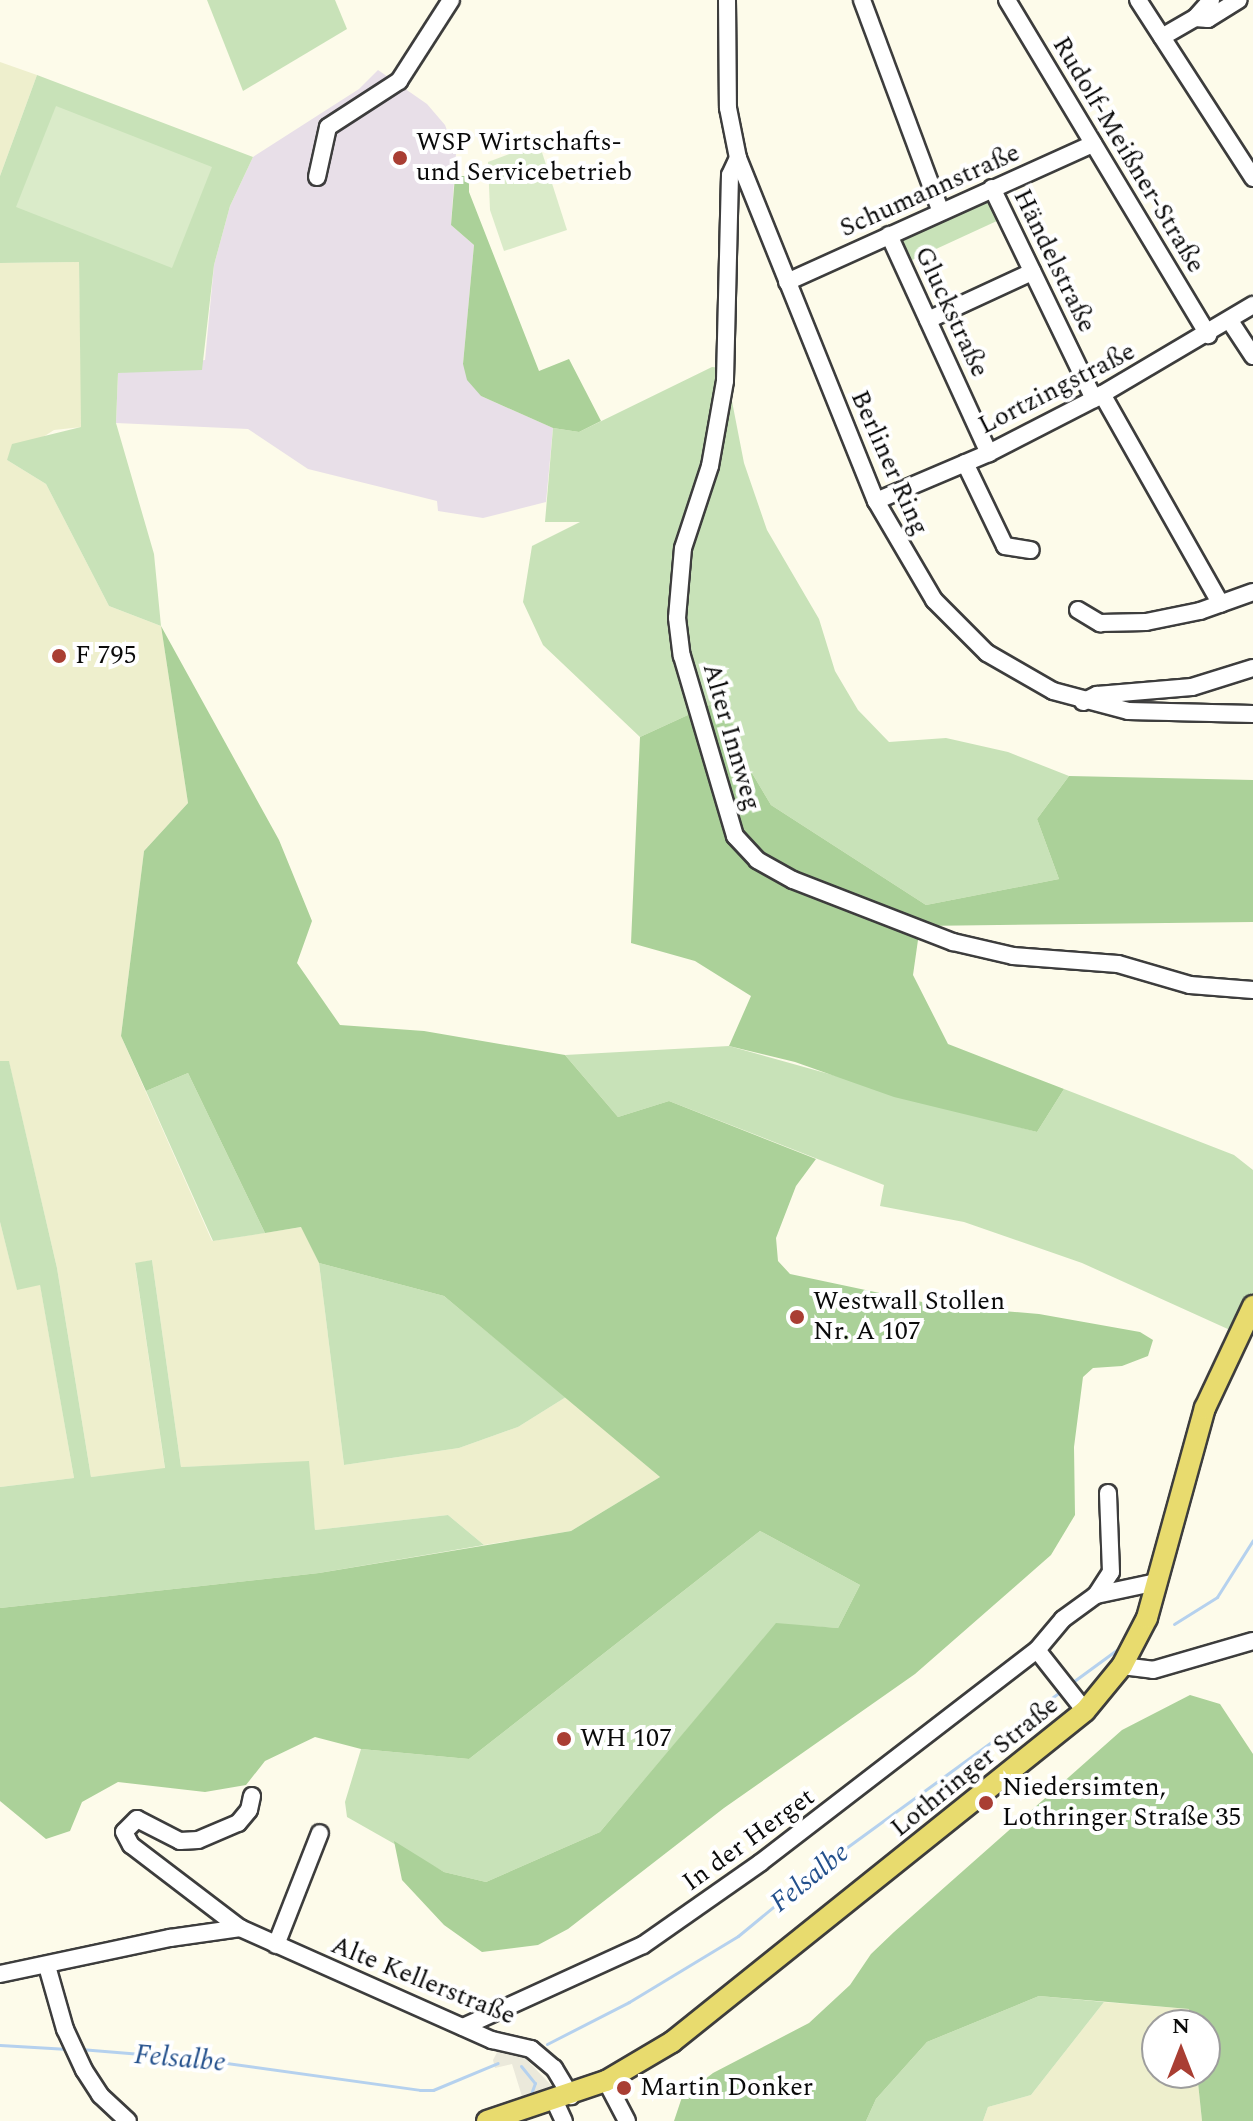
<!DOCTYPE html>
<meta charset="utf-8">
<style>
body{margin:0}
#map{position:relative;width:1253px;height:2121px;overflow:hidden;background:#fdfbea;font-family:Spectral,serif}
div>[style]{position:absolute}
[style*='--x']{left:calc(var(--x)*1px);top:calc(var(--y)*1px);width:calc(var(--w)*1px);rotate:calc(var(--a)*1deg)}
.industrial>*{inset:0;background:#e8dfe8}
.farmland>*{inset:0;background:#eeefcd}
.green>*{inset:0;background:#c8e2b8}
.forest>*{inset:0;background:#abd199}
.pitch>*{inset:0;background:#daebc9}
.plaza>*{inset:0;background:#ebe9db}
.stream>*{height:3px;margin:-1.5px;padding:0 1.5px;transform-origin:1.5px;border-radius:1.5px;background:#b5d1ee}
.roads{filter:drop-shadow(2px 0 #3d3d3d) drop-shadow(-2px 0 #3d3d3d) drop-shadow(0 2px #3d3d3d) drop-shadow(0 -2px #3d3d3d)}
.minor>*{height:16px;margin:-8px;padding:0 8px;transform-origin:8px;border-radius:8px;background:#fff}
.major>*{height:20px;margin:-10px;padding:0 10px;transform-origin:10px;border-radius:10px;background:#e8db6e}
.dots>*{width:22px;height:22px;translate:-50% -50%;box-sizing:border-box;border:4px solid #fff;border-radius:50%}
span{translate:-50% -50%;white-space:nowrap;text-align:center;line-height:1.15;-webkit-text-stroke:8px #fff;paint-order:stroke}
.poi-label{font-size:26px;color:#0a0a0a}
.left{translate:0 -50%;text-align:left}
.street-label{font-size:26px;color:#0a0a0a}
.water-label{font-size:28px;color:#23508c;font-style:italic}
.north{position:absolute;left:1141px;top:2009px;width:80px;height:80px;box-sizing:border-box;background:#fff;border:2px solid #9d9d9d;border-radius:50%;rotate:0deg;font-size:22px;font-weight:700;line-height:32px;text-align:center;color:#0a0a0a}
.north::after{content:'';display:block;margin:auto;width:28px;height:36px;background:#a93e33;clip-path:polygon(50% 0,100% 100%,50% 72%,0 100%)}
</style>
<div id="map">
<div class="industrial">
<i style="clip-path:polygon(378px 70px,427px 104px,445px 125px,456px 154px,451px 225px,474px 245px,463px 364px,481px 396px,553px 428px,546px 502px,483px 518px,438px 511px,437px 501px,308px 469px,248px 429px,116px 423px,118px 373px,205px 360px,214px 265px,230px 206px,253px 157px,359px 89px)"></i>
</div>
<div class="farmland">
<i style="clip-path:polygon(0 62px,37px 75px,0 176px)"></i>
<i style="clip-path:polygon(79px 262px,82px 427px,54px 430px,7px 460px,46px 484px,109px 606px,161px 626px,188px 803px,144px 851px,121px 1036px,212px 1241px,302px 1227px,319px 1263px,344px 1465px,459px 1448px,518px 1427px,566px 1397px,660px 1477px,571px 1531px,484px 1545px,448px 1515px,315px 1530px,308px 1462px,181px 1467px,152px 1260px,135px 1264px,165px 1469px,91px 1477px,57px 1268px,9px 1062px,0 1061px,0 263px)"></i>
<i style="clip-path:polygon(0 1222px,17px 1289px,40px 1284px,74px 1478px,0 1487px)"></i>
<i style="clip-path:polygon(1104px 2002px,1189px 2009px,1191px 2025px,1157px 2025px,1157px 2073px,1197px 2073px,1202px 2121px,983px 2121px,988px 2107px,1031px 2095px)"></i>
</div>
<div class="green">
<i style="clip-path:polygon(207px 0,335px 0,347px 29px,243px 91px)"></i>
<i style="clip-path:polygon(37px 75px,253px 157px,230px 206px,214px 265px,202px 370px,118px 373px,116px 423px,154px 554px,161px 626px,109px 606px,46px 484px,7px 460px,12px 444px,81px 427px,79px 262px,0 263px,0 176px)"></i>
<i style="clip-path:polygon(989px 198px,999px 220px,910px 261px,900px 239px)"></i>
<i style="clip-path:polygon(712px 367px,722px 368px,730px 391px,744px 463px,767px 530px,819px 619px,835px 671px,858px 710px,889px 742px,946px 738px,1008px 752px,1069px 776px,1037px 819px,1059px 879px,926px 905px,771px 805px,743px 758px,725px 698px,640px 737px,543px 645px,523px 602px,532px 546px,580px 522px,545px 522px,553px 428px,579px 432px)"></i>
<i style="clip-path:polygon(729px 1046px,1037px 1132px,1064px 1089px,1234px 1155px,1253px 1170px,1253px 1294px,1230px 1330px,1082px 1263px,964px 1222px,880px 1206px,884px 1185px,669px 1101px,618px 1117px,565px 1055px)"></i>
<i style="clip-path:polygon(0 1061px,9px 1061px,57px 1268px,91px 1477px,165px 1468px,135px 1263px,152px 1260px,181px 1467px,309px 1461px,315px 1530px,448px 1515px,484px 1545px,319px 1573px,0 1608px,0 1487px,74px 1478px,40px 1285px,17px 1290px,0 1222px)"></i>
<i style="clip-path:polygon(188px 1073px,265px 1233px,213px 1241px,146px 1091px)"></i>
<i style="clip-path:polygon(319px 1263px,444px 1296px,566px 1397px,518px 1427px,459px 1448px,344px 1465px)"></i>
<i style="clip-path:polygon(760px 1531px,860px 1585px,838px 1628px,776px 1624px,600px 1832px,486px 1882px,444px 1872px,347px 1817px,345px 1802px,361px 1749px,469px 1759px)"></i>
<i style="clip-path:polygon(1039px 1996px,1104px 2002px,1031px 2095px,988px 2107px,983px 2121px,866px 2121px,876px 2099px,927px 2042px)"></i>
</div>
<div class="forest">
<i style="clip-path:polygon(455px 176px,469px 176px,469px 192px,539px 371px,569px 359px,601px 421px,579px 432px,553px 428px,481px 396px,467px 380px,463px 364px,474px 245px,451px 225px)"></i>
<i style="clip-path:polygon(161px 626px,279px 840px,312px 921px,297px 963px,340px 1025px,424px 1031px,565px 1055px,618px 1117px,669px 1101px,816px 1159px,796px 1186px,776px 1238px,778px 1261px,790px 1274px,941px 1306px,1039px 1314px,1140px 1332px,1153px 1340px,1148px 1356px,1122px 1366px,1093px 1368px,1083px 1377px,1074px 1447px,1075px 1515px,1051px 1555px,915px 1674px,724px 1808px,568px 1929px,538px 1945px,482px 1952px,444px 1925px,402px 1880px,394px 1841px,444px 1872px,486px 1882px,600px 1832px,776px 1623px,838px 1628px,860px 1585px,760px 1531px,469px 1759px,361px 1749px,315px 1737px,265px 1761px,246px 1785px,205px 1792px,118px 1782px,82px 1802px,70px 1831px,46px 1839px,0 1801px,0 1608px,319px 1573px,571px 1531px,660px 1477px,444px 1296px,319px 1263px,301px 1227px,265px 1233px,188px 1073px,146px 1091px,121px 1036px,144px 851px,188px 803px)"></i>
<i style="clip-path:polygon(725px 698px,743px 758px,771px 805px,926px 905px,1059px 879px,1037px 819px,1069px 776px,1253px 780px,1253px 922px,920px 926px,913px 975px,948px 1044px,1064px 1089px,1037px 1132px,894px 1097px,795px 1062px,729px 1046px,751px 996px,695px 961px,631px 943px,640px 737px)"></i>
<i style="clip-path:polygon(1190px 1695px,1220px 1704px,1253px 1754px,1253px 2121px,1202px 2121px,1197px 2073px,1205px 2073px,1205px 2025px,1191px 2025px,1189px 2009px,1039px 1996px,927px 2042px,876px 2099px,866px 2121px,674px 2121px,682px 2097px,713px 2073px,809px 2023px,850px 1985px,871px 1954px,894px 1932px,1122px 1730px)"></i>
</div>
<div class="pitch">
<i style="clip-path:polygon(56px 106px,212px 167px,172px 268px,16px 207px)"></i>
<i style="clip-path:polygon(539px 143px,567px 230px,504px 251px,490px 210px,488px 162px)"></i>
</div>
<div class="plaza">
<i style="clip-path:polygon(501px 2045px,530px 2050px,524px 2057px,551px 2085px,557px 2082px,560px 2091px,524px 2103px,512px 2064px,495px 2068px,493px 2060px)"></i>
</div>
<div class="stream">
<i style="--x:1174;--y:1624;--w:51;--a:-32.1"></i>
<i style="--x:1217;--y:1597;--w:67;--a:-57.7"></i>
<i style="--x:1070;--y:1684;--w:64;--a:-36.2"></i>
<i style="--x:547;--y:2044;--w:92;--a:-27.1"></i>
<i style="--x:629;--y:2002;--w:127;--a:-31.2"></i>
<i style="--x:738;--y:1936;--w:126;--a:-39.5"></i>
<i style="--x:835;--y:1856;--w:280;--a:-36.1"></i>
<i style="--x:0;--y:2045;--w:68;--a:3.4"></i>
<i style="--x:80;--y:2049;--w:110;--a:4.7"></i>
<i style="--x:190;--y:2058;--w:232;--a:7.9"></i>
<i style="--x:420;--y:2090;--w:13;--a:0"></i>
<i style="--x:433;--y:2090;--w:70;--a:-22.6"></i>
<i style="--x:521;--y:2066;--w:22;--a:51"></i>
<i style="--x:535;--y:2083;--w:15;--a:110"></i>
</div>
<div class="roads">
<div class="minor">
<i style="--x:727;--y:0;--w:108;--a:89.5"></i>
<i style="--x:728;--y:108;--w:51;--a:78.7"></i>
<i style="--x:738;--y:158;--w:370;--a:68.1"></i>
<i style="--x:876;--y:501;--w:115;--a:59.6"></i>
<i style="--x:934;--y:600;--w:75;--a:45"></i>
<i style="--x:987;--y:653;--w:76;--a:29.9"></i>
<i style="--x:1053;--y:691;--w:78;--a:14.9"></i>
<i style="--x:1128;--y:711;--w:125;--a:1.4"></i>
<i style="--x:862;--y:0;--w:226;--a:69.6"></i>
<i style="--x:1007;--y:0;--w:391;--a:59"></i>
<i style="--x:1138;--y:0;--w:212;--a:57.1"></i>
<i style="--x:1195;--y:18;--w:13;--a:4"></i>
<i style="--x:1208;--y:19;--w:36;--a:-32"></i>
<i style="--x:1162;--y:37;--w:38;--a:-30"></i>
<i style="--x:1195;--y:18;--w:24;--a:-48"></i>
<i style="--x:738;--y:158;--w:19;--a:115"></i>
<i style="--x:730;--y:175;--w:206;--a:91.4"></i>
<i style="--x:725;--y:381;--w:86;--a:100"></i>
<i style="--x:710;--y:466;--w:86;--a:108.2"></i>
<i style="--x:683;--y:548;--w:70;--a:94.9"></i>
<i style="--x:677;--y:618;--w:38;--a:83"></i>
<i style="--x:682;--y:656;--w:188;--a:73.6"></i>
<i style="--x:735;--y:836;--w:33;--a:47"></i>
<i style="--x:757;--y:860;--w:41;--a:29.1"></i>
<i style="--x:793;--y:880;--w:172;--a:21.2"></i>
<i style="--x:953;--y:942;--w:62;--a:13.1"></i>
<i style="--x:1013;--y:956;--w:105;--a:4.4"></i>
<i style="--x:1118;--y:964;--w:75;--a:16.3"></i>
<i style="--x:1190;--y:985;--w:63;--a:4.5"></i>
<i style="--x:317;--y:177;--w:51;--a:-77.6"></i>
<i style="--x:328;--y:127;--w:85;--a:-32.9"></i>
<i style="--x:399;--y:81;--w:96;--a:-57.3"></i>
<i style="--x:992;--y:188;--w:234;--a:64.2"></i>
<i style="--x:889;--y:235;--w:240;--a:65.4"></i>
<i style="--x:787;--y:282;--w:336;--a:-24.3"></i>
<i style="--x:928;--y:320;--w:115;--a:-24.8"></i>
<i style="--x:1230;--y:321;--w:42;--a:56.7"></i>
<i style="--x:1102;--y:394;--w:241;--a:60.5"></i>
<i style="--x:965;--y:463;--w:92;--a:64.3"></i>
<i style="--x:1005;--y:546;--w:26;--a:9"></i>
<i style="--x:876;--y:501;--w:123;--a:-23"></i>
<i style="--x:989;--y:453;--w:118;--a:-27.2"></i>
<i style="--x:1094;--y:399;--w:185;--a:-30.6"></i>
<i style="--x:1078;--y:610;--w:26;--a:31"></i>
<i style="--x:1100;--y:623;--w:46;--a:-1.2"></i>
<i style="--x:1146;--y:622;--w:55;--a:-11.5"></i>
<i style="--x:1200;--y:611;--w:56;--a:-19.7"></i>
<i style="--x:1083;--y:702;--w:16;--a:-27"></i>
<i style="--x:1097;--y:695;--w:95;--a:-4.8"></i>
<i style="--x:1192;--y:687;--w:64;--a:-17.3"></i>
<i style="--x:1096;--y:1595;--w:62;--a:-12"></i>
<i style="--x:1037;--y:1650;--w:78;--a:51.8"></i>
<i style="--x:1122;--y:1666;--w:31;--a:7"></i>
<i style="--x:1153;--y:1670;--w:104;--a:-16.2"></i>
<i style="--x:252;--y:1796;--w:14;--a:102"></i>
<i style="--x:249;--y:1810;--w:17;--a:130"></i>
<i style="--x:238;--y:1823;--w:43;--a:157"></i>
<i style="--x:198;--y:1840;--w:18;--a:177"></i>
<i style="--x:180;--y:1841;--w:48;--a:-152.9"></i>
<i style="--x:137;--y:1819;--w:18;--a:135"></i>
<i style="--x:124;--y:1832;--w:15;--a:62"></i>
<i style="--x:131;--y:1845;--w:137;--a:37.3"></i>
<i style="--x:240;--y:1928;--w:276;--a:24"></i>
<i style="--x:492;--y:2040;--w:40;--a:13"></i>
<i style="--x:531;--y:2049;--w:30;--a:40"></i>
<i style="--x:554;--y:2068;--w:33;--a:59"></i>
<i style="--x:276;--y:1945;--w:120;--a:-68.6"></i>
<i style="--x:47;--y:1966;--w:66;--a:74.1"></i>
<i style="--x:65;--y:2029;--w:45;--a:65.1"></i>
<i style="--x:84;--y:2070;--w:30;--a:57"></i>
<i style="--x:100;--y:2095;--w:38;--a:43"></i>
<i style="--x:0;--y:1974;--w:174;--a:-12"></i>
<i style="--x:170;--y:1938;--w:71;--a:-8.1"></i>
<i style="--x:463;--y:2027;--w:198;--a:-24.5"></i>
<i style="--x:643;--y:1945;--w:143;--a:-35"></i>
<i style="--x:760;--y:1863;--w:349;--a:-37.6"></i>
<i style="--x:1037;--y:1650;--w:40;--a:-50"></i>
<i style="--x:1063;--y:1619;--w:41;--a:-36"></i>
<i style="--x:1096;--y:1595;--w:27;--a:-57"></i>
<i style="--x:1111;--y:1572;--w:79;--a:-92.2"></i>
<i style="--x:606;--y:2081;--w:45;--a:62.3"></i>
<i style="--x:555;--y:2102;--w:21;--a:65"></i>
</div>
<div class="major">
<i style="--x:487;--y:2121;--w:126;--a:-18.6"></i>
<i style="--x:606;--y:2081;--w:77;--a:-30.6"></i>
<i style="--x:672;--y:2042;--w:529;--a:-38.71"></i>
<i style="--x:1085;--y:1711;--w:58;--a:-50.6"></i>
<i style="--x:1122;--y:1666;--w:54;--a:-62.5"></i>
<i style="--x:1147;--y:1618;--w:218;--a:-74.6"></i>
<i style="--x:1205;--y:1408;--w:113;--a:-64.8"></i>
</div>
</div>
<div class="dots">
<i style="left:400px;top:158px;background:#a93e33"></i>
<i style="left:59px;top:656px;background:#a93e33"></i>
<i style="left:797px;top:1317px;background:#a93e33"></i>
<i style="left:564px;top:1739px;background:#a93e33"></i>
<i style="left:986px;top:1803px;background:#a93e33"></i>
<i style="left:624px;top:2088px;background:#a93e33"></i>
</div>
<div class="poi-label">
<span class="left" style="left:416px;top:158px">WSP Wirtschafts-<br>und Servicebetrieb</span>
<span class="left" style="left:75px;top:656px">F 795</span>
<span class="left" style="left:813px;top:1317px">Westwall Stollen<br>Nr. A 107</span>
<span class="left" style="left:580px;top:1739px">WH 107</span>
<span class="left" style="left:1002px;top:1803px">Niedersimten,<br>Lothringer Straße 35</span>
<span class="left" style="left:640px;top:2088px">Martin Donker</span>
</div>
<div class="street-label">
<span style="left:1128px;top:155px;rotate:59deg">Rudolf-Meißner-Straße</span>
<span style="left:930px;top:191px;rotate:-24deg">Schumannstraße</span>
<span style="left:1054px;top:261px;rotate:64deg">Händelstraße</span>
<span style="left:951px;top:312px;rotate:65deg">Gluckstraße</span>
<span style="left:1057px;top:389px;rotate:-27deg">Lortzingstraße</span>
<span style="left:889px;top:463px;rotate:66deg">Berliner Ring</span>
<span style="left:731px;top:737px;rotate:74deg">Alter Innweg</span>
<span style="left:975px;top:1767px;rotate:-39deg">Lothringer Straße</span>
<span style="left:749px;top:1840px;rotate:-36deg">In der Herget</span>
<span style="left:423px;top:1981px;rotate:22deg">Alte Kellerstraße</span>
</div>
<div class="water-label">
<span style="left:810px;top:1878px;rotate:-39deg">Felsalbe</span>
<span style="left:180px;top:2059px;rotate:5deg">Felsalbe</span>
</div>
<div class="north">N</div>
</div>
